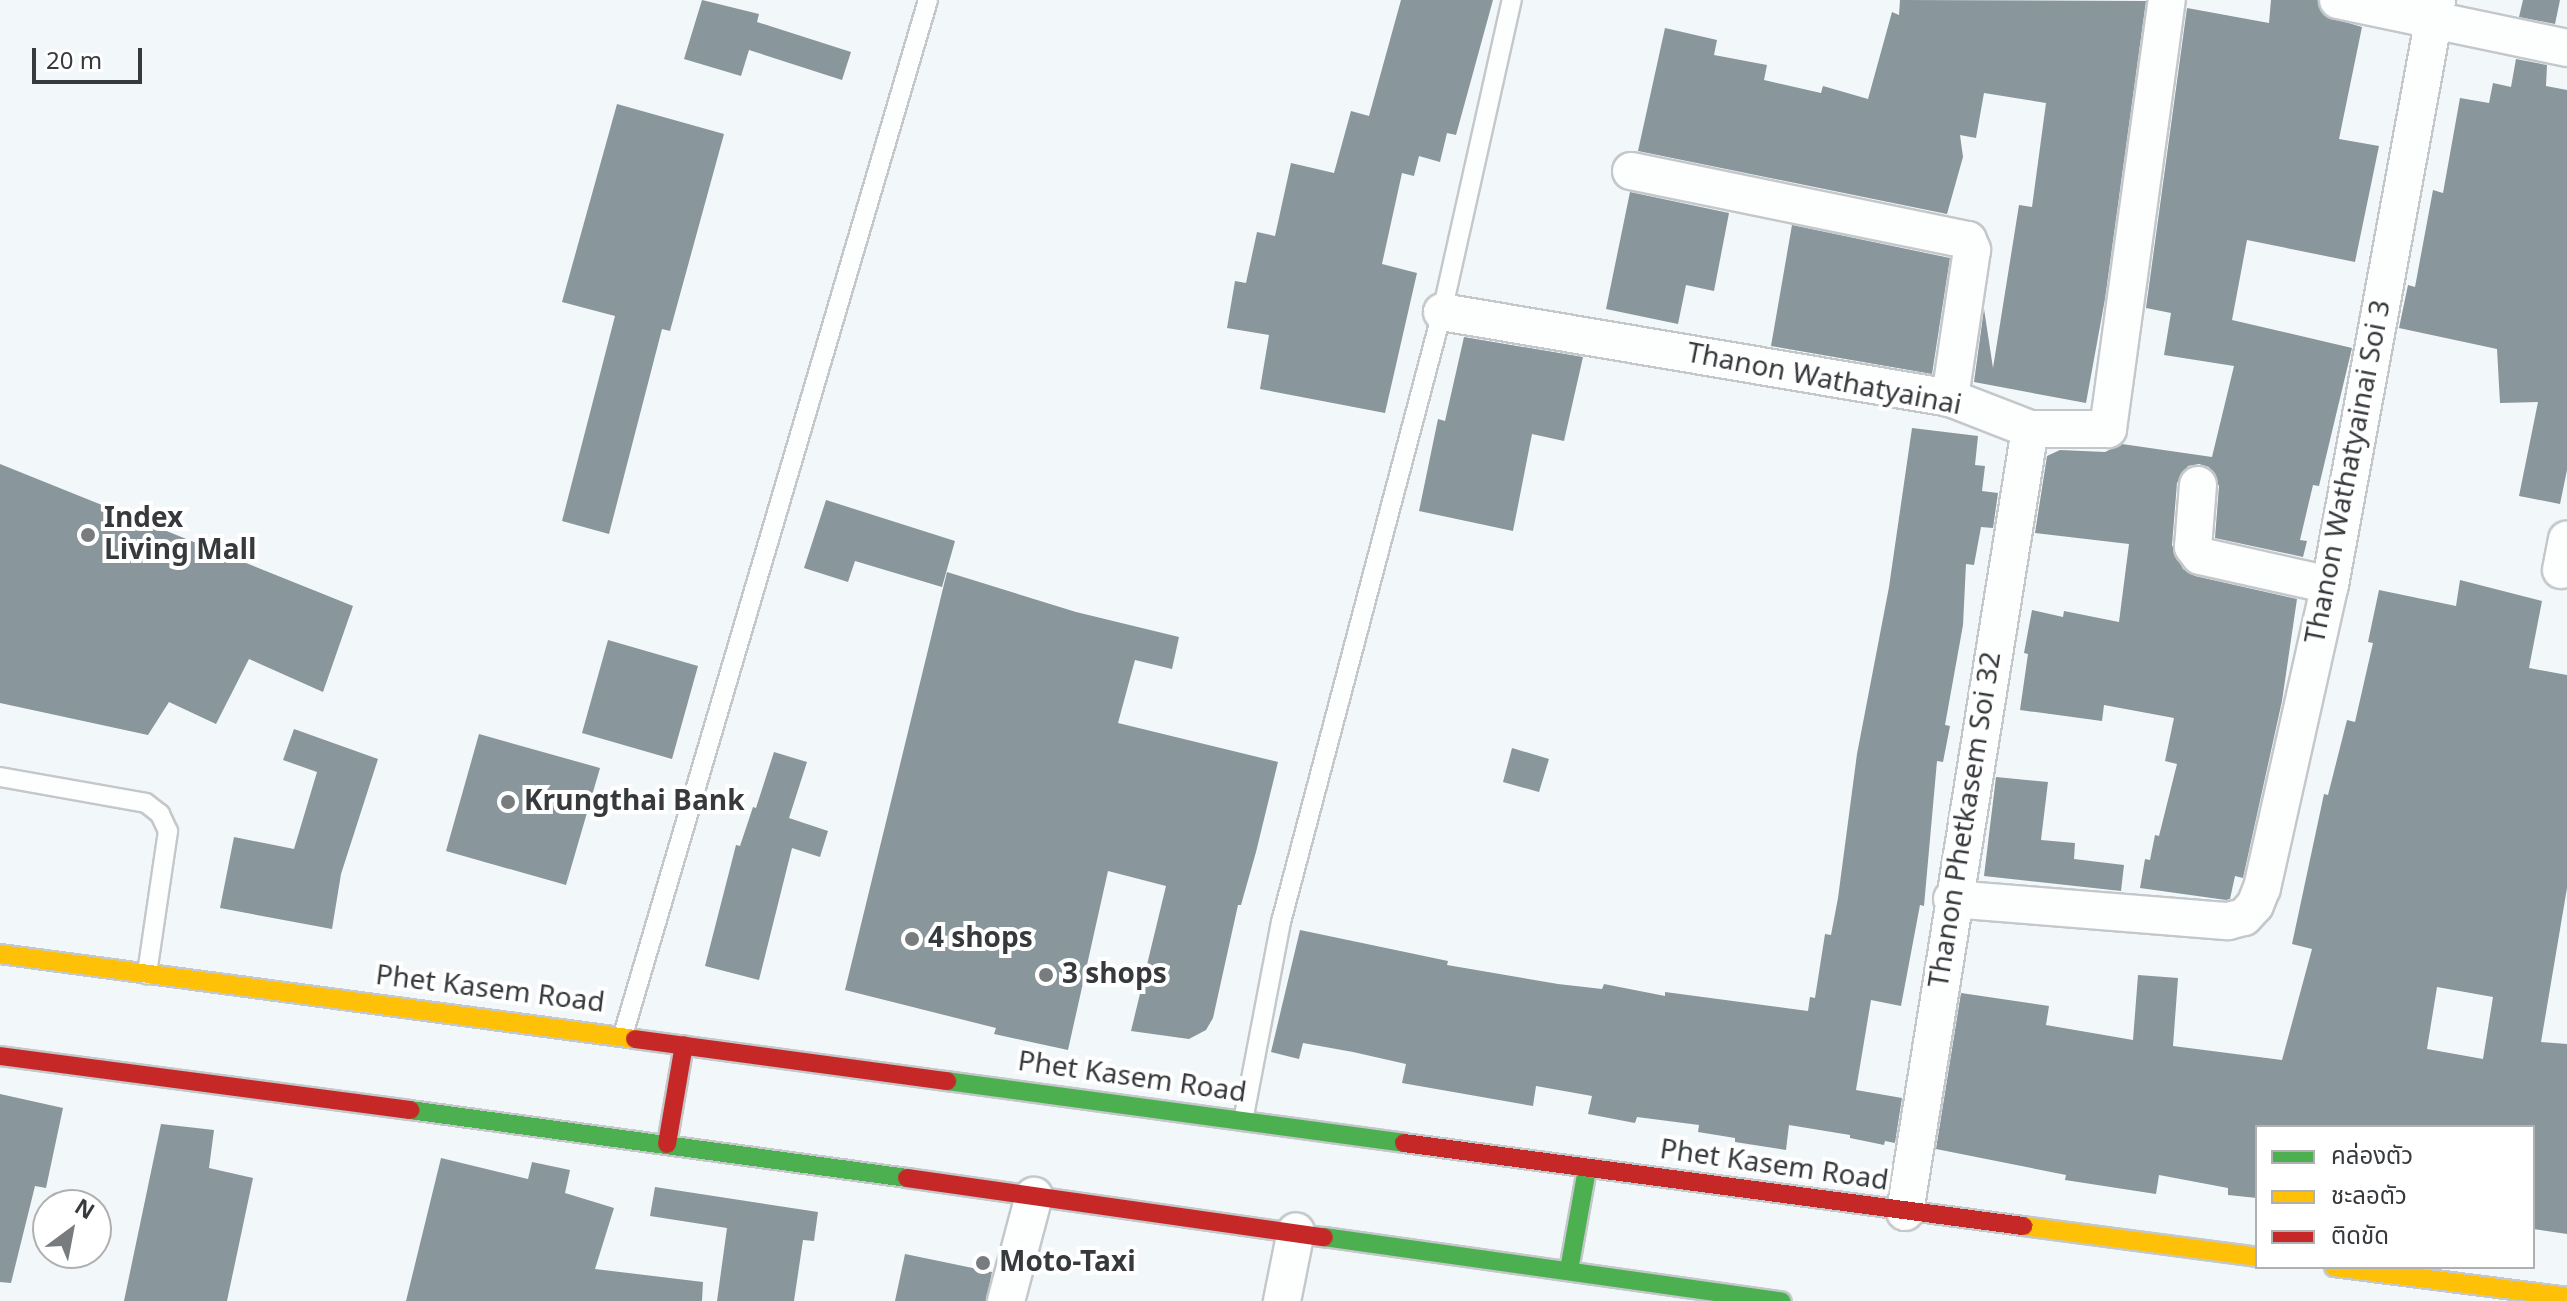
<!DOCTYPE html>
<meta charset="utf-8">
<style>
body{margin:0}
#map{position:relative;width:2567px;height:1301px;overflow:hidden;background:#f2f7fa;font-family:Georgia,"Noto Sans Thai",serif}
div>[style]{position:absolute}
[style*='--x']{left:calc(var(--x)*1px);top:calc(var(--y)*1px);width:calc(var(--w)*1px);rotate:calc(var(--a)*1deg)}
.building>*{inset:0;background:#89969b}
.roads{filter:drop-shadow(2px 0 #c4c8ca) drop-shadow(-2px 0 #c4c8ca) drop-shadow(0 2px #c4c8ca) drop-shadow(0 -2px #c4c8ca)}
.lane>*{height:18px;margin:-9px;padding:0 9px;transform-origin:9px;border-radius:9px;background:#fdfefe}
.street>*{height:36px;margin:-18px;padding:0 18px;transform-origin:18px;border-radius:18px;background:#fdfefe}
.fast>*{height:18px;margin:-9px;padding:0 9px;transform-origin:9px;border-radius:9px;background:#4caf50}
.slow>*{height:18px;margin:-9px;padding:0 9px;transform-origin:9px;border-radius:9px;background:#ffc107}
.jam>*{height:18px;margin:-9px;padding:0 9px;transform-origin:9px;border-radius:9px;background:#c62828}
.dots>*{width:22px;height:22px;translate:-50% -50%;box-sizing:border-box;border:4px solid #fff;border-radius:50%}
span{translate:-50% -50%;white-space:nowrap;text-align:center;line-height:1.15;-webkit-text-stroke:8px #fff;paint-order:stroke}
.street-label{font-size:28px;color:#363a3c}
.poi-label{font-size:28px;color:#363a3c;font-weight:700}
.left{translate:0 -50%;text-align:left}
.legend{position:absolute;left:2255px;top:1125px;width:280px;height:144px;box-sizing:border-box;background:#fff;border:2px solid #afb0b1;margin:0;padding:10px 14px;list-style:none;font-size:24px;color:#363a3c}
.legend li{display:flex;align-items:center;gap:16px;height:40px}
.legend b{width:40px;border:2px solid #afb0b1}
.north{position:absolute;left:32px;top:1189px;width:80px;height:80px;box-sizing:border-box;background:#fff;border:2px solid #afb0b1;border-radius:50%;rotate:32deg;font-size:22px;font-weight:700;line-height:32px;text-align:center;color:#363a3c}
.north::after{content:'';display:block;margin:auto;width:28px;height:36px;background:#787c7e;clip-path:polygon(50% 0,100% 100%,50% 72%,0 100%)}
.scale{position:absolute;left:32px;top:48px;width:110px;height:36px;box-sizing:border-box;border:4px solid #363a3c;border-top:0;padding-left:10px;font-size:24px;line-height:28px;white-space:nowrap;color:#363a3c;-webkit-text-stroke:6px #fff;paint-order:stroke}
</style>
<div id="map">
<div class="building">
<i style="clip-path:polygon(702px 0,759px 14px,757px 22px,851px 52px,842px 80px,749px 50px,741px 76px,684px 59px)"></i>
<i style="clip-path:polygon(1401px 0,1493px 0,1456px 135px,1447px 133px,1440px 162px,1419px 156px,1414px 176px,1402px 173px,1382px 264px,1417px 273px,1385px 413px,1260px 389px,1269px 335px,1227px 328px,1235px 281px,1246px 283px,1257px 232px,1275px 236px,1291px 163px,1334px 173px,1351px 111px,1369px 116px)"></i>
<i style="clip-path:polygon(1900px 0,2146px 1px,2105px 299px,2086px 403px,1974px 382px,1984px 309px,1993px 368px,2019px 205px,2032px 207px,2046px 103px,1984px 93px,1976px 138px,1960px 135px,1963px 157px,1947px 214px,1638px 151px,1665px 28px,1717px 40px,1714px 55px,1767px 65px,1764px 80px,1821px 93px,1823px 86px,1868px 99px,1892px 12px,1899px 15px)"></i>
<i style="clip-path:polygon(2271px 0,2318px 0,2325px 16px,2362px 27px,2339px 139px,2379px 146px,2355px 262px,2247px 240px,2232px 320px,2352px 348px,2319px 486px,2313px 485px,2300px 540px,2307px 541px,2303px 557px,2215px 538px,2219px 486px,2209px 467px,2199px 464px,2188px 466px,2177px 483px,2172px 545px,2183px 569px,2195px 576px,2297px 599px,2282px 701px,2243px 878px,2235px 876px,2230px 899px,2226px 900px,2140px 888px,2145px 859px,2150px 860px,2155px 835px,2159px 836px,2177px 764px,2165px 761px,2174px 718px,2104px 705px,2102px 721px,2020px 710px,2028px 654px,2024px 653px,2032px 610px,2063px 617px,2064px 611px,2119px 622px,2129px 544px,2035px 533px,2047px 456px,2060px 450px,2105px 452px,2122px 444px,2212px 457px,2234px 366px,2164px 355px,2171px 313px,2146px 308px,2187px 8px,2269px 23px)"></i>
<i style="clip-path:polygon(2523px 0,2560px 0,2555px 24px,2519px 17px)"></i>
<i style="clip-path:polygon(2516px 59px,2547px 65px,2546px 86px,2567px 90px,2567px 470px,2560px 504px,2519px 496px,2538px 402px,2500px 403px,2497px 349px,2399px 328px,2408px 285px,2415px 287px,2433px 190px,2443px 193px,2460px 98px,2489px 103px,2493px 83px,2511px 87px)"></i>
<i style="clip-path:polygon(617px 104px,724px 134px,670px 331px,662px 329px,609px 534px,562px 521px,615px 316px,562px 302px)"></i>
<i style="clip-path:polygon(1630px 192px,1729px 213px,1714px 291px,1686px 285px,1678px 324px,1606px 309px)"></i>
<i style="clip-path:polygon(1792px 225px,1950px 258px,1932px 374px,1771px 346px)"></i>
<i style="clip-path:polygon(1464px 337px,1583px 357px,1564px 441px,1532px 434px,1513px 531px,1419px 511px,1438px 419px,1445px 421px)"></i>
<i style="clip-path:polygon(1912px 428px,1978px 436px,1975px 465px,1985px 466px,1982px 491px,1998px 493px,1993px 528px,1981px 527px,1974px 565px,1966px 564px,1963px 625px,1945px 725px,1950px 726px,1943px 762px,1937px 761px,1924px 906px,1920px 905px,1901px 1006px,1871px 1000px,1856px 1090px,1902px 1098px,1895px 1143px,1885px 1141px,1884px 1145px,1850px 1138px,1850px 1135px,1789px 1125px,1786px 1150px,1735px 1142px,1735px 1138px,1698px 1132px,1699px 1125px,1637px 1117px,1635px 1123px,1588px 1114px,1592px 1096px,1536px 1086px,1533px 1106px,1402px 1083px,1406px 1064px,1353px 1052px,1303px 1043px,1299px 1059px,1271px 1052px,1300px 930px,1448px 961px,1447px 965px,1558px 984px,1602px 989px,1604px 984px,1665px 996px,1665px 992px,1808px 1011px,1810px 997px,1815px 998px,1825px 934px,1831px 935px,1838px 898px,1857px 754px,1889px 587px)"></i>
<i style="clip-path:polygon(0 464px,353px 606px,323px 692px,249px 659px,216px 724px,169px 702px,148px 735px,0 703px)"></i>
<i style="clip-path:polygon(826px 500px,955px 541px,942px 587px,855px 561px,848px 582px,804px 568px)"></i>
<i style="clip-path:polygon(947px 572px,1076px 612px,1179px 637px,1172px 669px,1135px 660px,1118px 723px,1278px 762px,1256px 852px,1241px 905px,1238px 905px,1213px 1018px,1206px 1030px,1189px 1039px,1131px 1031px,1166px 886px,1108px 871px,1068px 1050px,994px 1034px,996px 1028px,845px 990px)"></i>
<i style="clip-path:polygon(evenodd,2460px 580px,2542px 601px,2529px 668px,2567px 675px,2567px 888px,2541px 1042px,2567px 1044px,2567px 1234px,2533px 1229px,2533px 1127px,2257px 1127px,2257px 1198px,2228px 1195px,2228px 1188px,2159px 1175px,2156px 1194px,2065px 1180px,2066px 1175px,1936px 1149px,1961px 993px,2049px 1006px,2046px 1025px,2133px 1040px,2138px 975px,2178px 978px,2173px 1046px,2282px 1060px,2312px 949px,2292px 944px,2324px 794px,2328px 795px,2347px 720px,2355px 722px,2373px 643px,2368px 642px,2379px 590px,2456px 606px,2460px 580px,2437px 987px,2493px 997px,2483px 1059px,2427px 1049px,2437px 987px)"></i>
<i style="clip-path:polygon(608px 640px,698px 666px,672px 759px,582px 733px)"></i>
<i style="clip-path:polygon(294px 729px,378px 759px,341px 874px,332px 929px,220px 908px,234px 837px,294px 849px,317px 772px,283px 760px)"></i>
<i style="clip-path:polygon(479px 734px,600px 768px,566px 885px,446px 851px)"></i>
<i style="clip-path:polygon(1512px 748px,1549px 759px,1539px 792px,1503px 782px)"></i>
<i style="clip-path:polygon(774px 752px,807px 762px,789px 818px,828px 831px,820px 857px,792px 848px,759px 980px,705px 966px,736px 845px,740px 846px,753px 807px,756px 808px)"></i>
<i style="clip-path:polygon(1996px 777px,2048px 782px,2041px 840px,2075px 843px,2074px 859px,2124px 865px,2121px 891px,1984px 876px)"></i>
<i style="clip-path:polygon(0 1094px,63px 1108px,46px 1188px,35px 1186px,11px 1283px,0 1282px)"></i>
<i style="clip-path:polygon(161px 1124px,214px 1130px,209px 1168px,253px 1178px,227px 1301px,124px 1301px)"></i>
<i style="clip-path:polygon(441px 1158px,528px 1179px,532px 1162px,570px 1170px,565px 1193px,614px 1208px,595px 1269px,703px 1282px,702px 1301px,406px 1301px)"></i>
<i style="clip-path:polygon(655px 1187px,818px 1212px,814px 1241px,803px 1240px,794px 1301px,717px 1301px,727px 1228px,650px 1216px)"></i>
<i style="clip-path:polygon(905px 1254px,992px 1272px,986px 1301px,895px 1301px)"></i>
</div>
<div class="roads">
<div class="lane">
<i style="--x:0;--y:777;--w:148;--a:10.1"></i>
<i style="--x:146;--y:803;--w:18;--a:38"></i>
<i style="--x:160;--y:814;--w:19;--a:65"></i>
<i style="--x:168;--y:831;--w:145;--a:98.4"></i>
<i style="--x:623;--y:1035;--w:1079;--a:-73.58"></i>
<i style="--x:1243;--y:1121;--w:203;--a:-79.2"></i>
<i style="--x:1281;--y:922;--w:631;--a:-75.21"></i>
<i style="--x:1442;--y:312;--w:320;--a:-77.4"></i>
</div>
<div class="street">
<i style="--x:2338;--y:0;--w:234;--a:11.8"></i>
<i style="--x:1631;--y:171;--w:344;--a:11.6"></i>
<i style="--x:1968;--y:240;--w:11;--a:68"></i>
<i style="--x:1972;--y:250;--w:150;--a:98.5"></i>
<i style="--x:1442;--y:312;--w:515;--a:9.61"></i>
<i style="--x:1950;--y:398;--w:86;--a:21.2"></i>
<i style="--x:2030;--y:429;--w:78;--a:0"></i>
<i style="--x:2108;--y:429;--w:433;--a:-82.2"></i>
<i style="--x:2198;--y:485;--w:62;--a:94.6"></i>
<i style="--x:2193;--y:547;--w:11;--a:52"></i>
<i style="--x:2200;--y:556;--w:133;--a:12.6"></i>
<i style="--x:2561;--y:570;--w:31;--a:-79"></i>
<i style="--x:1952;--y:899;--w:277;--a:4.6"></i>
<i style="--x:2228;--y:921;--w:16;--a:-14"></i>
<i style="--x:2244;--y:917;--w:16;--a:-47"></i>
<i style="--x:2255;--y:905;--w:18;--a:-68"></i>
<i style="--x:2262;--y:888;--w:311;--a:-77.4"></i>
<i style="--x:2330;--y:585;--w:595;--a:-79.63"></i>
<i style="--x:1905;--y:1212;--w:793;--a:-80.93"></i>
<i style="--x:1006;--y:1301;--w:109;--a:-75.1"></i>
<i style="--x:1282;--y:1301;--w:71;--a:-78.7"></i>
</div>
<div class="fast">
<i style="--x:947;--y:1081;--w:461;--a:7.7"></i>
<i style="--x:410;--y:1110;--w:502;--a:7.79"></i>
<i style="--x:1324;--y:1237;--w:462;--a:8"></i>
<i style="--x:1569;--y:1270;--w:103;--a:-79.9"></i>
</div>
<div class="slow">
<i style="--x:0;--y:954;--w:641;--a:7.62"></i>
<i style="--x:2023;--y:1226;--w:236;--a:7.5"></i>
<i style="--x:2334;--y:1267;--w:235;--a:7.3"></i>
</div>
<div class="jam">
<i style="--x:635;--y:1039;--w:315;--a:7.7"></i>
<i style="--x:0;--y:1056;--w:414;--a:7.5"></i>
<i style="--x:1404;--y:1143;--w:625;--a:7.64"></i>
<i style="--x:667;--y:1144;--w:100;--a:-80.3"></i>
<i style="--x:907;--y:1178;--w:421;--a:8.1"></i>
</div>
</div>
<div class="dots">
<i style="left:88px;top:535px;background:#787c7e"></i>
<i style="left:508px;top:802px;background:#787c7e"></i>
<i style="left:912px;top:939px;background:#787c7e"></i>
<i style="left:1046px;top:975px;background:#787c7e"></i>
<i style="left:983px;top:1263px;background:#787c7e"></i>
</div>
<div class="street-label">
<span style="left:1824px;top:380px;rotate:11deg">Thanon Wathatyainai</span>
<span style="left:2349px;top:472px;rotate:-79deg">Thanon Wathatyainai Soi 3</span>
<span style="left:1966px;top:820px;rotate:-81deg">Thanon Phetkasem Soi 32</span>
<span style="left:490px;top:990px;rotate:7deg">Phet Kasem Road</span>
<span style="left:1132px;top:1078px;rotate:8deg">Phet Kasem Road</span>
<span style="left:1774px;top:1166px;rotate:8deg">Phet Kasem Road</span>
</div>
<div class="poi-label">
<span class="left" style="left:104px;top:535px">Index<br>Living Mall</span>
<span class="left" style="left:524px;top:802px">Krungthai Bank</span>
<span class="left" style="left:928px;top:939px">4 shops</span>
<span class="left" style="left:1062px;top:975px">3 shops</span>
<span class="left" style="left:999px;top:1263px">Moto-Taxi</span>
</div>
<ul class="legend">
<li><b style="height:10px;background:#4caf50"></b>คล่องตัว</li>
<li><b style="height:10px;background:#ffc107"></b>ชะลอตัว</li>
<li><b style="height:10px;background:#c62828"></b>ติดขัด</li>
</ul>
<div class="north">N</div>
<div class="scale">20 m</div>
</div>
